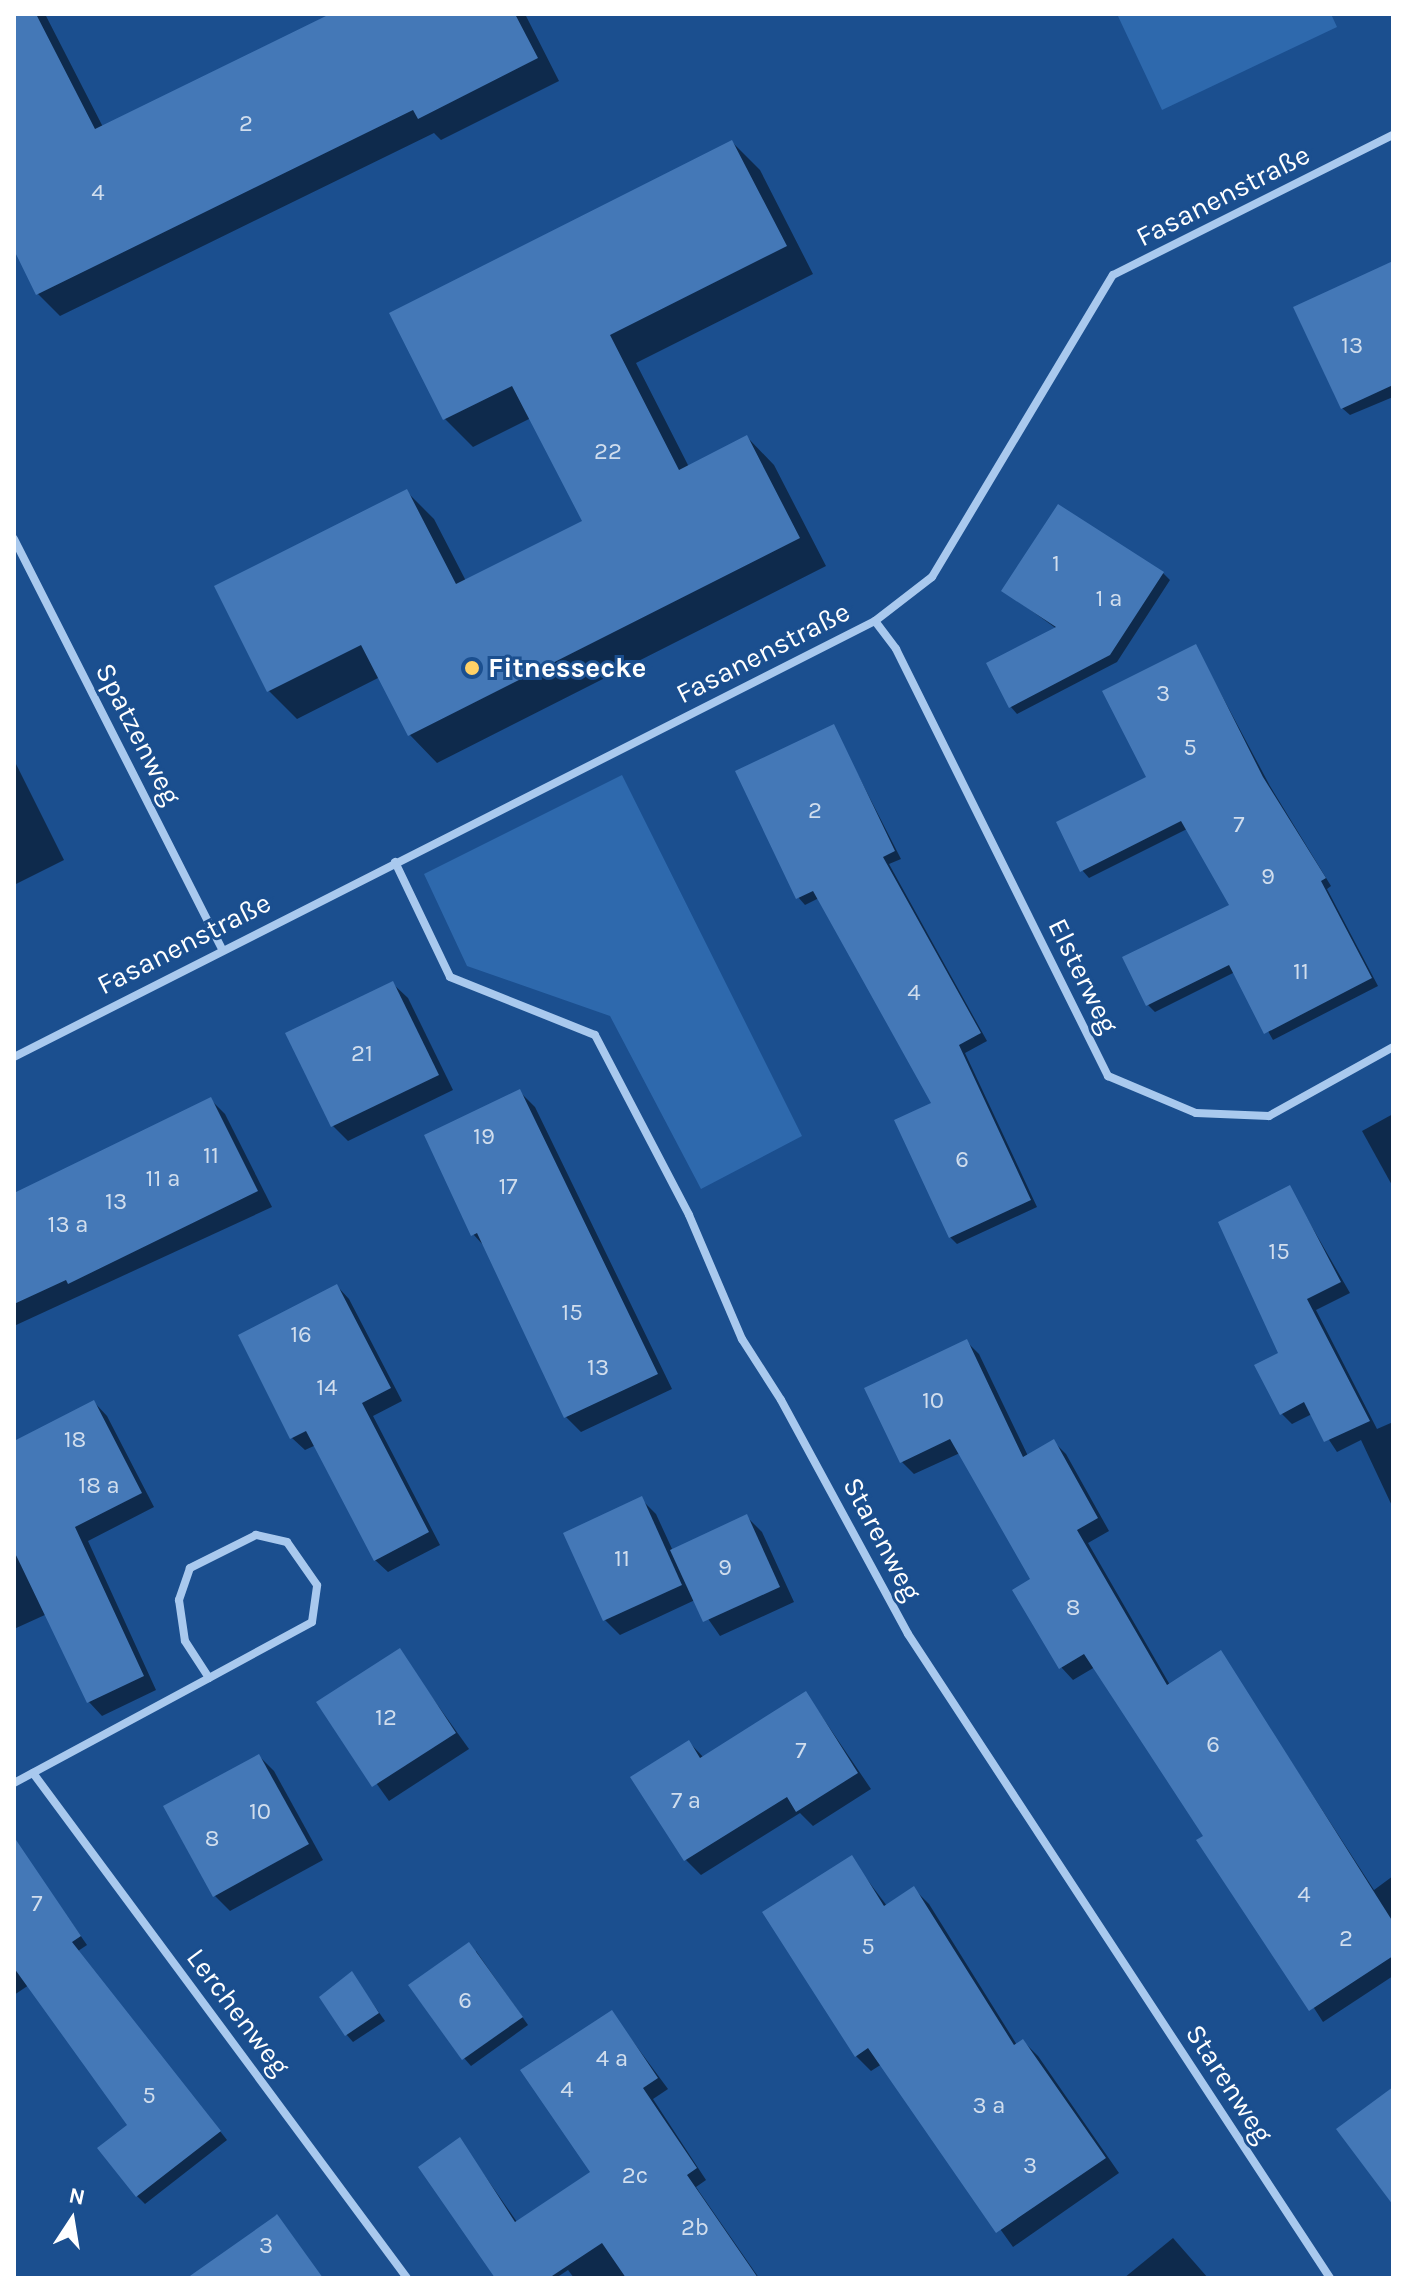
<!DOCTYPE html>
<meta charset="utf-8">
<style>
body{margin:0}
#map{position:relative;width:1407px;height:2292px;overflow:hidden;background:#1b4f8f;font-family:Karla,sans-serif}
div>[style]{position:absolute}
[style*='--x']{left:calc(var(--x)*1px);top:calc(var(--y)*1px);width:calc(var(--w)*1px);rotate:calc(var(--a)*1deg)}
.green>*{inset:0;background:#2e69ad}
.shadow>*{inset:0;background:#0007}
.building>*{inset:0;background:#4478b7}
.minor>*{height:8px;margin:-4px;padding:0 4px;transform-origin:4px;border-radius:4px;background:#a9c9ee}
.dots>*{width:22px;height:22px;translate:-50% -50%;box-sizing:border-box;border:4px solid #1b4f8f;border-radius:50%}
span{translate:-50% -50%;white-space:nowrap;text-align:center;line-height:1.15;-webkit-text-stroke:6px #1b4f8f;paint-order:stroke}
.number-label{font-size:24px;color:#d0dded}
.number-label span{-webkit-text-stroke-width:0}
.street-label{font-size:28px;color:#fff}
.poi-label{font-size:28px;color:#fff;font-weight:700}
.left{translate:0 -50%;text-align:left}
.frame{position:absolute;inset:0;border:16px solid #fff;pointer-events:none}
.north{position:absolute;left:32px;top:2180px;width:80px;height:80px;-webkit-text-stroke:6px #1b4f8f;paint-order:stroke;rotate:12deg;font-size:22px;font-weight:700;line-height:32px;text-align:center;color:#fff}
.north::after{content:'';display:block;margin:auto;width:28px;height:36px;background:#fff;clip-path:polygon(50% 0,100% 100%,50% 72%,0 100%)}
</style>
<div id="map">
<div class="green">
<i style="clip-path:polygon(1117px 14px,1331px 14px,1337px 27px,1162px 110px)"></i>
<i style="clip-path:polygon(622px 775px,802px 1136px,701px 1189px,610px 1016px,467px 966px,424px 874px)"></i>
</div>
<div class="shadow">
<i style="clip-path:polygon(14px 14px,45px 14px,103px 127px,335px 14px,525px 14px,559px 81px,441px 140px,434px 133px,60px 316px,38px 294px,14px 247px)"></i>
<i style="clip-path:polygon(732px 142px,760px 170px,813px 274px,636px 363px,689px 467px,747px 437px,774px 465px,826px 566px,437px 763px,410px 735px,380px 677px,297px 719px,269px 691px,216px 587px,406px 491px,434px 519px,466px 581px,584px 522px,531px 418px,473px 447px,445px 419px,391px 314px)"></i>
<i style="clip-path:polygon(1393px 272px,1393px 397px,1350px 415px,1342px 408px)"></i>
<i style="clip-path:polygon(1163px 573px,1170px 580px,1117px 662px,1017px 714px,1010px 706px,1057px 629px,1004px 591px)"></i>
<i style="clip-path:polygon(1196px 647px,1270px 786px,1331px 886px,1327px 889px,1378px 986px,1273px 1040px,1235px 972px,1155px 1012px,1148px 1005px,1231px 906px,1187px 829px,1089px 878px,1082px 870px,1148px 778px)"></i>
<i style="clip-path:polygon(833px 726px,901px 859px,889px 864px,987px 1041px,965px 1053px,1037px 1207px,957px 1244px,950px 1237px,933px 1104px,819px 898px,805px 905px,798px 897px)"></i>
<i style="clip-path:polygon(14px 760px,64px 860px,14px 885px)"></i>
<i style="clip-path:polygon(392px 983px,408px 998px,453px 1090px,348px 1141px,333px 1126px)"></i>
<i style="clip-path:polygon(520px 1092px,535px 1107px,672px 1389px,581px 1432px,566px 1417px,485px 1247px,473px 1234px)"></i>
<i style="clip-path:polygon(210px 1099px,225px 1114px,272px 1207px,14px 1326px,14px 1195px)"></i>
<i style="clip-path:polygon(1393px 1114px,1393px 1187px,1362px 1131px)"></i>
<i style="clip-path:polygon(1289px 1187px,1350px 1293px,1316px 1310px,1377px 1429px,1393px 1422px,1393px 1508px,1361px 1440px,1337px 1452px,1312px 1414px,1292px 1424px,1282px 1414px)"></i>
<i style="clip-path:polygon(337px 1286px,349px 1299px,402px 1401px,373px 1416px,440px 1545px,388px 1572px,375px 1560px,316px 1445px,305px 1450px,292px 1438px)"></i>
<i style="clip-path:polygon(966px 1341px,979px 1354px,1028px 1456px,1054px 1442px,1066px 1454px,1109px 1531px,1088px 1543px,1170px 1685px,1220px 1652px,1374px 1890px,1393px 1876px,1393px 1976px,1323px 2022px,1095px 1667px,1073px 1680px,1061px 1667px,1032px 1580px,960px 1453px,914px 1474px,902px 1462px)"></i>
<i style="clip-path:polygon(94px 1402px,107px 1416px,154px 1507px,88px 1541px,156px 1690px,102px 1716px,89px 1702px,47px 1614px,14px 1629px,14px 1444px)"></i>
<i style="clip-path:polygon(641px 1499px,656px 1514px,673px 1551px,747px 1517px,762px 1532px,794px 1602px,720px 1636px,695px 1600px,620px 1635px,605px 1620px)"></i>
<i style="clip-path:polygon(399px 1651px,469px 1749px,389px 1801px,319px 1703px)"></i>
<i style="clip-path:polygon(806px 1693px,871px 1789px,813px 1826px,800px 1813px,701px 1875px,686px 1860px,689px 1742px,704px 1758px)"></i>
<i style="clip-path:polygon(259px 1756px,274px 1771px,323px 1860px,230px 1911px,215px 1896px)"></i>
<i style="clip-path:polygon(851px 1858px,887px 1906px,914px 1889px,929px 1904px,1017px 2045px,1023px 2041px,1038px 2056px,1119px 2173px,1013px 2247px,882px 2064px,871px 2071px,856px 2056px)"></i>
<i style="clip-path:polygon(30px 1863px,87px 1945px,78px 1951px,227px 2140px,145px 2204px,137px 2196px,130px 2125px,29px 1985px,14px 1995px,14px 1874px)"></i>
<i style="clip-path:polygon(476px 1951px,528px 2025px,471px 2066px,464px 2058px)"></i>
<i style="clip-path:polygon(352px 1974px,385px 2021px,353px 2042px,346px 2034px)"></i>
<i style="clip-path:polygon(612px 2013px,668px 2089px,653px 2099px,706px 2180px,696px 2187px,759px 2278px,574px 2278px,568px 2270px,556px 2278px,497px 2278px,460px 2140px,517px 2222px,593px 2172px)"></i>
<i style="clip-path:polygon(1173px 2238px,1208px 2278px,1124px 2278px)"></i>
</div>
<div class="building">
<i style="clip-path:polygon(14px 14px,36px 14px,95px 129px,330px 14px,515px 14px,538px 58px,418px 119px,413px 110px,36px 295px,14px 250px)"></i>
<i style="clip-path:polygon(732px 140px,787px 246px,610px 335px,679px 470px,747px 435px,800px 538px,408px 736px,361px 645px,267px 692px,214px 586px,407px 489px,456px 584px,582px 521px,512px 386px,443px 420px,389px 313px)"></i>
<i style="clip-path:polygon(1393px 261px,1393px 385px,1341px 409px,1293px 307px)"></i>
<i style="clip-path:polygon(1058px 504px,1164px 572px,1110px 655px,1009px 708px,986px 663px,1056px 627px,1001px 591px)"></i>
<i style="clip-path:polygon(1196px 644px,1263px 777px,1326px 878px,1321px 881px,1372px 978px,1264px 1034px,1229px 965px,1146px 1006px,1122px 957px,1229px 905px,1181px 821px,1080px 872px,1056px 822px,1146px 777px,1102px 691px)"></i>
<i style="clip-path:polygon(834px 724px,895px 851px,883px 857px,981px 1033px,959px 1045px,1031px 1200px,949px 1238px,894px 1120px,931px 1103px,813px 891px,796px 899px,735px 771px)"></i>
<i style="clip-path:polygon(393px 981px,439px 1075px,331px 1127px,285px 1033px)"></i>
<i style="clip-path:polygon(520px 1089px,658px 1374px,564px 1418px,477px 1233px,471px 1236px,424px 1135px)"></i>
<i style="clip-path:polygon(211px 1097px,258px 1191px,68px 1284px,66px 1280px,14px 1304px,14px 1193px)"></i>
<i style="clip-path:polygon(1290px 1185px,1341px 1282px,1307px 1299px,1370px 1421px,1324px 1442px,1304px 1402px,1280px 1415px,1254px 1365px,1278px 1353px,1218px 1222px)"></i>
<i style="clip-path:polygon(337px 1284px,391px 1388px,362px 1403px,429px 1532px,374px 1561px,306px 1431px,290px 1439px,238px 1335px)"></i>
<i style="clip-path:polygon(967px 1339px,1023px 1457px,1054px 1439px,1098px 1518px,1077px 1530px,1167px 1685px,1221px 1650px,1393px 1922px,1393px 1956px,1309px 2011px,1196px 1840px,1203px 1836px,1084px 1654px,1059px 1669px,1012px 1590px,1030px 1579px,950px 1439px,900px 1463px,864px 1388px)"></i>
<i style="clip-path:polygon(94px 1400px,142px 1493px,75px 1527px,144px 1676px,87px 1703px,14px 1551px,14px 1441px)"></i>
<i style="clip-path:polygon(642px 1496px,682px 1585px,603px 1621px,563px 1533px)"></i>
<i style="clip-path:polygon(747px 1514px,780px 1587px,703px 1622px,670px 1550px)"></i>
<i style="clip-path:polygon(400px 1648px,456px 1733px,372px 1787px,316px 1702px)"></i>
<i style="clip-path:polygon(806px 1691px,858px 1773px,796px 1812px,787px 1797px,684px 1861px,630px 1777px,689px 1740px,700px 1758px)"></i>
<i style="clip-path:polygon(259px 1754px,309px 1844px,213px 1897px,163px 1806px)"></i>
<i style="clip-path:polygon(14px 1837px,81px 1936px,72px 1942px,221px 2131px,136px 2197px,97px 2148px,127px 2125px,14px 1968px)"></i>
<i style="clip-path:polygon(852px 1855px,884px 1906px,914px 1886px,1014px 2045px,1023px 2039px,1106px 2158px,996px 2233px,868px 2048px,855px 2057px,762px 1912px)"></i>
<i style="clip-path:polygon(469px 1942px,523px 2017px,462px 2060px,408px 1985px)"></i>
<i style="clip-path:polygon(352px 1971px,379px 2013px,345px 2036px,319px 1997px)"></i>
<i style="clip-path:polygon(612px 2010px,658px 2078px,643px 2088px,697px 2168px,687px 2175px,758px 2278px,626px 2278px,602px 2243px,549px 2278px,495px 2278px,418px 2167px,460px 2137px,515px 2222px,590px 2172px,520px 2070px)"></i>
<i style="clip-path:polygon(1393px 2087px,1393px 2205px,1336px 2129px)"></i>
<i style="clip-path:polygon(277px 2214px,323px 2278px,187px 2278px,275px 2216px)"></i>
</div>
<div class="minor">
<i style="--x:14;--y:539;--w:460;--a:63.1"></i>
<i style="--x:875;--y:621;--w:35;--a:53"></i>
<i style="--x:896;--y:649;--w:477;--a:63.6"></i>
<i style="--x:1108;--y:1076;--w:95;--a:22.8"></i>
<i style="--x:1196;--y:1113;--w:73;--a:2.4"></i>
<i style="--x:1269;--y:1116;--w:142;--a:-29.1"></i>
<i style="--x:395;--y:862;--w:127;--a:64.4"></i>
<i style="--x:450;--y:977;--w:156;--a:21.8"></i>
<i style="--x:595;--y:1035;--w:203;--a:62.4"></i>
<i style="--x:689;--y:1215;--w:135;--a:66.9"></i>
<i style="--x:742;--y:1339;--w:72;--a:57.4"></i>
<i style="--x:781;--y:1400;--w:266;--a:61.5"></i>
<i style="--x:908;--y:1634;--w:770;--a:56.76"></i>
<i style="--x:14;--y:1057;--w:965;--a:-26.86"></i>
<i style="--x:875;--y:621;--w:72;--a:-37.7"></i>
<i style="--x:932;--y:577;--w:352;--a:-59.1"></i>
<i style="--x:1113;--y:275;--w:313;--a:-26.6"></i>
<i style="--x:33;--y:1773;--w:628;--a:53.48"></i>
<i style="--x:14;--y:1783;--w:221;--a:-28.3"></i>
<i style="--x:209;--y:1678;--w:117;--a:-28.5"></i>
<i style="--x:312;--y:1622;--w:37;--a:-82"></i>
<i style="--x:317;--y:1585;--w:52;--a:-124.9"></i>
<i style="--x:287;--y:1542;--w:32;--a:-167"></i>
<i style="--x:256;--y:1535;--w:74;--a:153.4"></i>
<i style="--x:190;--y:1568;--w:34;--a:109"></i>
<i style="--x:179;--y:1600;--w:41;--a:81.7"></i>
<i style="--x:185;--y:1641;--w:44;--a:57"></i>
</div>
<div class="dots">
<i style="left:472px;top:668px;background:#ffd166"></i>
</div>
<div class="number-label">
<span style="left:246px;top:124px">2</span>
<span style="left:98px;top:193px">4</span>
<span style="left:1352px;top:346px">13</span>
<span style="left:608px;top:452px">22</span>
<span style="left:1056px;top:564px">1</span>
<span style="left:1109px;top:599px">1 a</span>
<span style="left:1163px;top:694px">3</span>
<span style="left:1190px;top:748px">5</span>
<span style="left:815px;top:811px">2</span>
<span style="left:1239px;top:825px">7</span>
<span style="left:1268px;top:877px">9</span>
<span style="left:1301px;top:972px">11</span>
<span style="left:914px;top:993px">4</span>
<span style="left:362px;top:1054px">21</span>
<span style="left:484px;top:1137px">19</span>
<span style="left:211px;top:1156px">11</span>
<span style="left:962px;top:1160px">6</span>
<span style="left:163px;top:1179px">11 a</span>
<span style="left:508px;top:1187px">17</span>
<span style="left:116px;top:1202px">13</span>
<span style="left:68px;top:1225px">13 a</span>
<span style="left:1279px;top:1252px">15</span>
<span style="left:572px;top:1313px">15</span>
<span style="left:301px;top:1335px">16</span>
<span style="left:598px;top:1368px">13</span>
<span style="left:327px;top:1388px">14</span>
<span style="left:933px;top:1401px">10</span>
<span style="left:75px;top:1440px">18</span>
<span style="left:99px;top:1486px">18 a</span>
<span style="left:622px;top:1559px">11</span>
<span style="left:725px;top:1568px">9</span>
<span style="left:1073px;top:1608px">8</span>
<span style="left:386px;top:1718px">12</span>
<span style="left:1213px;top:1745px">6</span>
<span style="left:801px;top:1751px">7</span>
<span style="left:686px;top:1801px">7 a</span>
<span style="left:260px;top:1812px">10</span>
<span style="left:212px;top:1839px">8</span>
<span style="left:1304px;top:1895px">4</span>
<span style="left:37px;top:1904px">7</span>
<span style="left:1346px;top:1939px">2</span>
<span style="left:868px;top:1947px">5</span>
<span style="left:465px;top:2001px">6</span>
<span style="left:612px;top:2059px">4 a</span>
<span style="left:567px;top:2090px">4</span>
<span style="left:149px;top:2096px">5</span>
<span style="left:989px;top:2106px">3 a</span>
<span style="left:1030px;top:2166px">3</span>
<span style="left:635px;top:2176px">2c</span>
<span style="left:695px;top:2228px">2b</span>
<span style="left:266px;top:2246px">3</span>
</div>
<div class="street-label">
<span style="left:1223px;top:196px;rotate:-27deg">Fasanenstraße</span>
<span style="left:763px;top:653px;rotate:-27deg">Fasanenstraße</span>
<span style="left:138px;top:734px;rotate:63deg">Spatzenweg</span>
<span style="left:184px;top:944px;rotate:-27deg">Fasanenstraße</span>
<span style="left:1083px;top:976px;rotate:64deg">Elsterweg</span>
<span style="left:882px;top:1539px;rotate:62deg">Starenweg</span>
<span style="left:238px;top:2012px;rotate:53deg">Lerchenweg</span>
<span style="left:1229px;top:2084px;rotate:57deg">Starenweg</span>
</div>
<div class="poi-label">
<span class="left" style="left:488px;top:668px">Fitnessecke</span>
</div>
<div class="frame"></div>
<div class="north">N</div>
</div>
